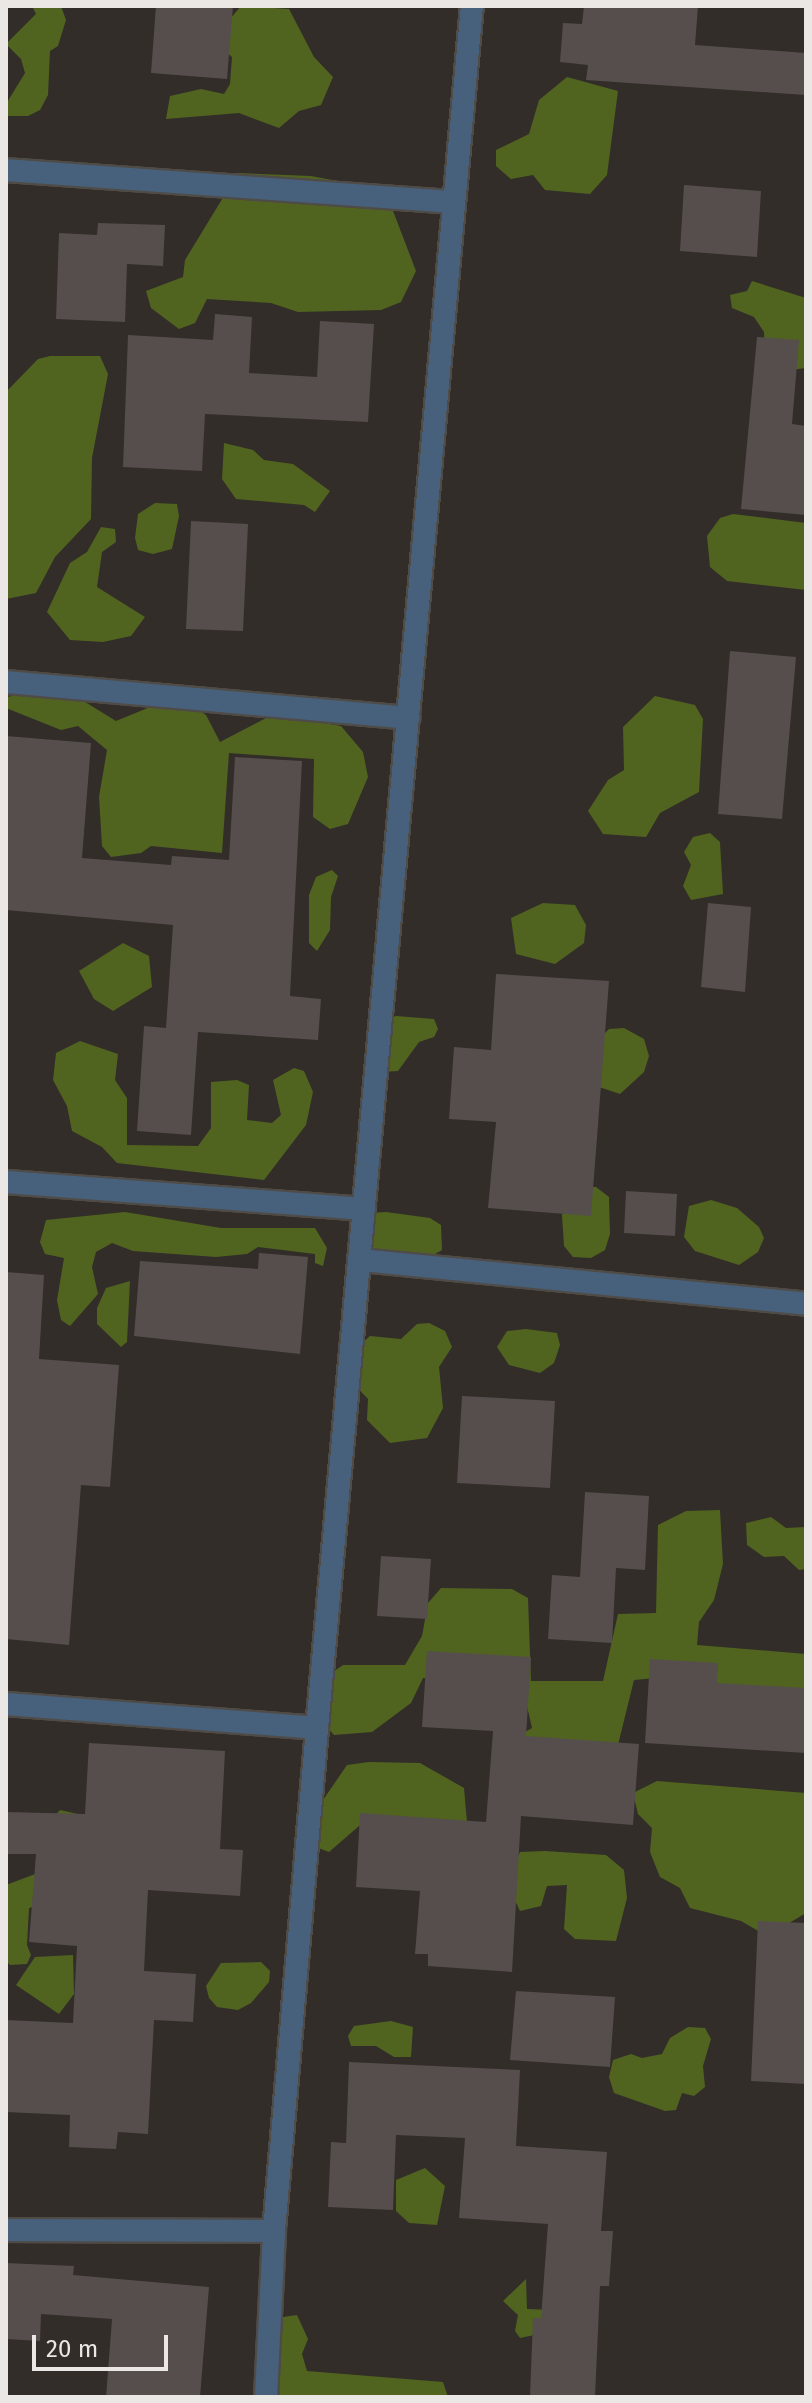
<!DOCTYPE html>
<style>
body{margin:0}
#map{position:relative;width:812px;height:2403px;overflow:hidden;background:#322d29;font-family:"Fira Sans",sans-serif}
div>[style]{position:absolute}
[style*='--x']{left:calc(var(--x)*1px);top:calc(var(--y)*1px);width:calc(var(--w)*1px);rotate:calc(var(--a)*1deg)}
.forest>*{inset:0;background:#50641f}
.building>*{inset:0;background:#554e4c}
.roads{filter:drop-shadow(2px 0 #4f4b47) drop-shadow(-2px 0 #4f4b47) drop-shadow(0 2px #4f4b47) drop-shadow(0 -2px #4f4b47)}
.minor>*{height:22px;margin:-11px;padding:0 11px;transform-origin:11px;border-radius:11px;background:#47617d}
span{translate:-50% -50%;white-space:nowrap;text-align:center;line-height:1.15;-webkit-text-stroke:6px #322d29;paint-order:stroke}
.frame{position:absolute;inset:0;border:8px solid #eae7e4;pointer-events:none}
.scale{position:absolute;left:32px;top:2335px;width:136px;height:36px;box-sizing:border-box;border:4px solid #eae7e4;border-top:0;padding-left:10px;font-size:24px;line-height:28px;white-space:nowrap;color:#eae7e4;-webkit-text-stroke:6px #322d29;paint-order:stroke}
</style>
<div id="map">
<div class="forest">
<i style="clip-path:polygon(32px 6px,61px 6px,66px 20px,58px 46px,50px 51px,48px 95px,40px 110px,28px 116px,6px 116px,6px 104px,25px 73px,21px 59px,6px 44px,36px 14px)"></i>
<i style="clip-path:polygon(241px 6px,289px 9px,314px 57px,333px 77px,321px 105px,299px 111px,279px 128px,239px 113px,166px 119px,170px 96px,201px 89px,224px 94px,230px 84px,232px 57px,224px 50px,224px 26px)"></i>
<i style="clip-path:polygon(567px 77px,618px 91px,607px 175px,590px 194px,545px 190px,533px 175px,511px 179px,496px 166px,496px 150px,529px 134px,539px 100px)"></i>
<i style="clip-path:polygon(238px 173px,311px 176px,385px 190px,416px 271px,401px 302px,381px 310px,298px 312px,271px 303px,207px 299px,195px 323px,179px 329px,151px 308px,146px 291px,183px 277px,185px 260px)"></i>
<i style="clip-path:polygon(752px 281px,806px 298px,806px 368px,781px 371px,765px 359px,764px 332px,754px 317px,732px 308px,730px 295px,747px 291px)"></i>
<i style="clip-path:polygon(50px 356px,100px 356px,108px 374px,92px 458px,91px 519px,55px 557px,36px 593px,6px 599px,6px 392px,38px 359px)"></i>
<i style="clip-path:polygon(224px 443px,253px 450px,264px 460px,293px 464px,330px 491px,315px 512px,304px 505px,236px 499px,222px 479px)"></i>
<i style="clip-path:polygon(155px 503px,177px 504px,179px 516px,172px 549px,153px 554px,138px 550px,135px 538px,138px 514px)"></i>
<i style="clip-path:polygon(733px 514px,806px 523px,806px 590px,727px 581px,710px 567px,707px 536px,720px 518px)"></i>
<i style="clip-path:polygon(101px 527px,115px 529px,116px 542px,102px 552px,97px 587px,145px 617px,131px 636px,103px 642px,70px 640px,47px 612px,70px 563px,87px 552px)"></i>
<i style="clip-path:polygon(38px 692px,77px 697px,116px 721px,155px 705px,187px 703px,206px 715px,220px 742px,274px 714px,341px 726px,363px 752px,368px 777px,348px 824px,330px 829px,313px 817px,314px 759px,229px 753px,222px 853px,151px 846px,141px 853px,111px 857px,102px 846px,99px 797px,107px 750px,78px 726px,61px 730px,6px 708px,6px 697px)"></i>
<i style="clip-path:polygon(655px 696px,695px 705px,703px 719px,699px 792px,660px 813px,646px 837px,603px 834px,588px 811px,608px 780px,624px 770px,623px 727px)"></i>
<i style="clip-path:polygon(710px 833px,720px 842px,723px 894px,691px 900px,683px 886px,691px 865px,684px 852px,693px 837px)"></i>
<i style="clip-path:polygon(332px 870px,338px 876px,331px 897px,330px 930px,317px 951px,309px 943px,309px 895px,316px 877px)"></i>
<i style="clip-path:polygon(543px 903px,575px 905px,586px 925px,584px 943px,555px 964px,516px 954px,511px 918px)"></i>
<i style="clip-path:polygon(123px 943px,149px 956px,152px 987px,113px 1011px,94px 999px,79px 971px)"></i>
<i style="clip-path:polygon(396px 1016px,434px 1019px,438px 1029px,434px 1037px,419px 1042px,398px 1071px,381px 1072px,387px 1019px)"></i>
<i style="clip-path:polygon(624px 1028px,644px 1039px,649px 1056px,644px 1072px,620px 1094px,599px 1087px,600px 1038px,609px 1029px)"></i>
<i style="clip-path:polygon(80px 1041px,118px 1054px,115px 1080px,127px 1098px,127px 1145px,198px 1146px,211px 1128px,211px 1082px,237px 1080px,249px 1085px,247px 1120px,272px 1123px,281px 1115px,273px 1080px,294px 1068px,304px 1071px,313px 1092px,306px 1125px,264px 1180px,117px 1163px,102px 1147px,72px 1131px,67px 1106px,53px 1080px,56px 1053px)"></i>
<i style="clip-path:polygon(578px 1187px,596px 1187px,609px 1197px,610px 1234px,605px 1250px,591px 1258px,573px 1257px,564px 1246px,562px 1215px,567px 1196px)"></i>
<i style="clip-path:polygon(711px 1200px,737px 1208px,759px 1227px,764px 1238px,758px 1252px,739px 1265px,695px 1251px,684px 1237px,689px 1206px)"></i>
<i style="clip-path:polygon(125px 1212px,221px 1228px,315px 1228px,327px 1248px,323px 1266px,315px 1263px,315px 1254px,258px 1247px,247px 1254px,216px 1257px,133px 1251px,112px 1243px,96px 1252px,92px 1267px,98px 1294px,70px 1326px,61px 1320px,57px 1300px,64px 1258px,45px 1254px,40px 1242px,46px 1220px)"></i>
<i style="clip-path:polygon(386px 1212px,430px 1218px,441px 1225px,442px 1250px,430px 1257px,366px 1253px,371px 1213px)"></i>
<i style="clip-path:polygon(130px 1281px,127px 1342px,121px 1347px,97px 1324px,97px 1308px,106px 1288px)"></i>
<i style="clip-path:polygon(429px 1323px,445px 1331px,452px 1347px,439px 1367px,443px 1408px,427px 1438px,390px 1443px,367px 1420px,368px 1399px,347px 1377px,351px 1353px,370px 1336px,401px 1339px,417px 1324px)"></i>
<i style="clip-path:polygon(526px 1329px,557px 1333px,560px 1345px,554px 1363px,540px 1373px,509px 1365px,497px 1347px,507px 1331px)"></i>
<i style="clip-path:polygon(720px 1510px,723px 1564px,714px 1600px,699px 1622px,697px 1645px,806px 1654px,806px 1709px,676px 1676px,634px 1680px,614px 1761px,520px 1735px,532px 1728px,521px 1680px,423px 1678px,411px 1703px,372px 1732px,334px 1735px,317px 1717px,321px 1680px,343px 1665px,405px 1665px,422px 1636px,428px 1603px,441px 1588px,512px 1589px,528px 1598px,531px 1681px,603px 1681px,618px 1614px,656px 1613px,658px 1525px,686px 1511px)"></i>
<i style="clip-path:polygon(771px 1517px,786px 1528px,806px 1527px,806px 1569px,799px 1570px,784px 1556px,764px 1557px,747px 1545px,746px 1523px)"></i>
<i style="clip-path:polygon(369px 1762px,420px 1763px,464px 1788px,467px 1822px,359px 1826px,329px 1852px,308px 1844px,296px 1826px,302px 1811px,321px 1803px,347px 1765px)"></i>
<i style="clip-path:polygon(657px 1781px,806px 1793px,806px 1913px,767px 1936px,741px 1921px,690px 1908px,680px 1888px,660px 1877px,650px 1852px,652px 1828px,638px 1814px,633px 1793px)"></i>
<i style="clip-path:polygon(60px 1810px,82px 1815px,42px 1905px,29px 1908px,27px 1945px,31px 1955px,27px 1964px,10px 1965px,6px 1961px,6px 1885px,46px 1870px,51px 1820px)"></i>
<i style="clip-path:polygon(545px 1851px,606px 1855px,624px 1870px,627px 1898px,616px 1941px,575px 1939px,564px 1929px,567px 1885px,547px 1886px,541px 1906px,520px 1911px,513px 1896px,513px 1869px,520px 1852px)"></i>
<i style="clip-path:polygon(73px 1955px,74px 1994px,59px 2014px,16px 1985px,35px 1957px)"></i>
<i style="clip-path:polygon(261px 1962px,270px 1971px,269px 1982px,251px 2003px,238px 2010px,217px 2007px,209px 1998px,206px 1986px,221px 1963px)"></i>
<i style="clip-path:polygon(391px 2021px,413px 2027px,411px 2057px,394px 2057px,376px 2046px,351px 2046px,348px 2036px,354px 2026px)"></i>
<i style="clip-path:polygon(688px 2027px,705px 2028px,711px 2039px,703px 2066px,705px 2087px,694px 2096px,682px 2093px,676px 2110px,665px 2111px,614px 2093px,609px 2077px,613px 2060px,631px 2054px,642px 2058px,662px 2054px,670px 2038px)"></i>
<i style="clip-path:polygon(425px 2168px,445px 2186px,437px 2225px,409px 2223px,396px 2211px,396px 2180px)"></i>
<i style="clip-path:polygon(526px 2279px,527px 2309px,577px 2311px,544px 2333px,520px 2338px,515px 2331px,518px 2315px,503px 2301px)"></i>
<i style="clip-path:polygon(297px 2315px,308px 2339px,302px 2354px,307px 2371px,443px 2382px,448px 2397px,264px 2397px,255px 2357px,260px 2327px,276px 2318px)"></i>
</div>
<div class="building">
<i style="clip-path:polygon(156px 6px,233px 6px,227px 79px,151px 73px)"></i>
<i style="clip-path:polygon(584px 6px,698px 6px,695px 45px,806px 53px,806px 95px,586px 80px,588px 65px,560px 62px,563px 23px,582px 24px)"></i>
<i style="clip-path:polygon(684px 185px,761px 191px,757px 257px,680px 251px)"></i>
<i style="clip-path:polygon(98px 223px,165px 225px,163px 266px,127px 264px,125px 322px,56px 319px,59px 233px,97px 235px)"></i>
<i style="clip-path:polygon(215px 314px,252px 317px,249px 373px,317px 377px,320px 321px,374px 324px,368px 422px,205px 414px,202px 471px,123px 467px,128px 335px,213px 340px)"></i>
<i style="clip-path:polygon(757px 337px,799px 340px,792px 424px,806px 426px,806px 515px,741px 509px)"></i>
<i style="clip-path:polygon(191px 521px,248px 524px,243px 631px,186px 629px)"></i>
<i style="clip-path:polygon(730px 651px,796px 657px,782px 819px,718px 814px)"></i>
<i style="clip-path:polygon(6px 736px,91px 743px,82px 858px,171px 865px,172px 856px,229px 860px,235px 757px,302px 761px,290px 996px,321px 999px,318px 1040px,198px 1032px,191px 1135px,137px 1131px,144px 1026px,166px 1028px,173px 925px,6px 910px)"></i>
<i style="clip-path:polygon(708px 903px,751px 907px,745px 992px,701px 987px)"></i>
<i style="clip-path:polygon(496px 974px,609px 981px,591px 1216px,488px 1208px,496px 1122px,449px 1119px,454px 1047px,491px 1050px)"></i>
<i style="clip-path:polygon(626px 1191px,677px 1194px,675px 1236px,624px 1233px)"></i>
<i style="clip-path:polygon(259px 1253px,308px 1257px,300px 1354px,134px 1336px,140px 1261px,258px 1269px)"></i>
<i style="clip-path:polygon(6px 1272px,44px 1275px,39px 1359px,119px 1365px,110px 1487px,81px 1485px,69px 1645px,6px 1639px)"></i>
<i style="clip-path:polygon(462px 1396px,555px 1401px,550px 1488px,457px 1483px)"></i>
<i style="clip-path:polygon(585px 1492px,649px 1496px,645px 1570px,616px 1568px,612px 1643px,548px 1639px,552px 1575px,580px 1577px)"></i>
<i style="clip-path:polygon(381px 1556px,431px 1559px,427px 1619px,377px 1616px)"></i>
<i style="clip-path:polygon(427px 1651px,531px 1657px,526px 1736px,639px 1744px,633px 1825px,521px 1816px,512px 1972px,428px 1966px,428px 1954px,415px 1954px,420px 1891px,356px 1887px,360px 1813px,486px 1822px,493px 1731px,422px 1727px)"></i>
<i style="clip-path:polygon(650px 1659px,718px 1663px,717px 1683px,806px 1688px,806px 1753px,645px 1743px)"></i>
<i style="clip-path:polygon(89px 1743px,225px 1751px,220px 1849px,243px 1850px,240px 1896px,148px 1890px,144px 1971px,196px 1974px,193px 2022px,154px 2020px,148px 2134px,118px 2132px,116px 2149px,69px 2147px,70px 2115px,6px 2112px,6px 2020px,73px 2023px,77px 1946px,29px 1942px,36px 1854px,6px 1854px,6px 1812px,85px 1814px)"></i>
<i style="clip-path:polygon(758px 1921px,806px 1923px,806px 2084px,751px 2081px)"></i>
<i style="clip-path:polygon(516px 1991px,615px 1997px,610px 2067px,510px 2060px)"></i>
<i style="clip-path:polygon(349px 2062px,520px 2070px,516px 2146px,607px 2152px,601px 2231px,613px 2231px,609px 2286px,600px 2286px,595px 2397px,530px 2397px,533px 2318px,541px 2318px,548px 2224px,459px 2218px,465px 2138px,396px 2135px,393px 2210px,328px 2207px,331px 2142px,346px 2143px)"></i>
<i style="clip-path:polygon(6px 2263px,74px 2266px,73px 2275px,209px 2287px,200px 2397px,106px 2397px,112px 2319px,41px 2314px,40px 2341px,6px 2339px)"></i>
</div>
<div class="roads">
<div class="minor">
<i style="--x:6;--y:170;--w:449;--a:4.1"></i>
<i style="--x:6;--y:682;--w:404;--a:5.1"></i>
<i style="--x:6;--y:1182;--w:359;--a:4.3"></i>
<i style="--x:360;--y:1260;--w:448;--a:5.6"></i>
<i style="--x:6;--y:1704;--w:312;--a:4.4"></i>
<i style="--x:6;--y:2230;--w:268;--a:0.2"></i>
<i style="--x:266;--y:2397;--w:166;--a:-87.2"></i>
<i style="--x:274;--y:2231;--w:505;--a:-85.11"></i>
<i style="--x:317;--y:1728;--w:1729;--a:-84.86"></i>
</div>
</div>
<div class="frame"></div>
<div class="scale">20 m</div>
</div>
